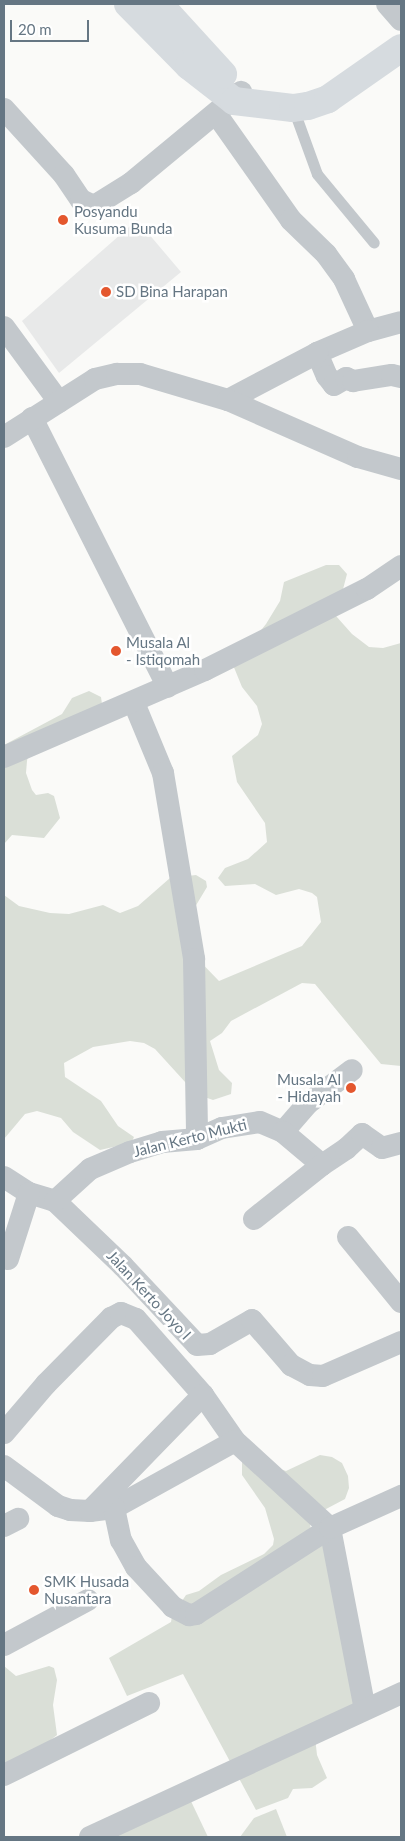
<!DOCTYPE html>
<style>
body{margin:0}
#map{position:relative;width:405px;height:1841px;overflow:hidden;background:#fafaf8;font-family:Lato,sans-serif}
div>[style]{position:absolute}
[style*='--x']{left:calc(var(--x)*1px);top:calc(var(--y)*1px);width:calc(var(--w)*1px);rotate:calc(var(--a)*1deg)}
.built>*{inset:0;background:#e8e9e9}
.green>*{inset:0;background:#dadfd7}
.lane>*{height:11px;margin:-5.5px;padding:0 5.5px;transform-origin:5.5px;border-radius:5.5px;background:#c3c8cc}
.street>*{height:22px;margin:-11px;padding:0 11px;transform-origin:11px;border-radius:11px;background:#c3c8cc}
.secondary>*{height:28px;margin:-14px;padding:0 14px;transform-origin:14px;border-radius:14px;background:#d6dbdf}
.dots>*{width:14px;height:14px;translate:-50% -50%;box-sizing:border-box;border:2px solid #fff;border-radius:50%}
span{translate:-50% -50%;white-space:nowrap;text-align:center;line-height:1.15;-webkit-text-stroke:5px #fff;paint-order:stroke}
.poi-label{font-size:15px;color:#657683}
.left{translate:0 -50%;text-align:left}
.right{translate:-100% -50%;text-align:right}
.street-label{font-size:15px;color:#657683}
.frame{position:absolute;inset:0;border:5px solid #657683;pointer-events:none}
.scale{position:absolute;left:10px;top:20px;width:79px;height:22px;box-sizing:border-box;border:2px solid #657683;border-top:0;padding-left:6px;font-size:15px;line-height:18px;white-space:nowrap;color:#657683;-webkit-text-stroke:4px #fff;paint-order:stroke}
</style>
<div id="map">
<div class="built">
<i style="clip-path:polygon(137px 220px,181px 272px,59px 373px,22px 321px)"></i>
</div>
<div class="green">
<i style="clip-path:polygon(326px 565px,339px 565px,347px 574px,336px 616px,352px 634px,369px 647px,383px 648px,401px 643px,401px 1066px,381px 1064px,315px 984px,302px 983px,231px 1021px,222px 1033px,210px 1041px,219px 1070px,232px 1083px,231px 1094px,213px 1100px,196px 1094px,155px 1049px,144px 1043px,130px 1041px,93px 1047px,64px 1063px,65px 1077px,101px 1101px,118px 1126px,134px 1137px,131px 1143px,100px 1150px,73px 1132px,61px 1118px,37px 1111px,25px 1114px,4px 1139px,4px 895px,19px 906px,50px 913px,69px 914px,103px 905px,120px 913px,138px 906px,170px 878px,196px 875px,206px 881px,207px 887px,195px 907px,188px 949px,219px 981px,302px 946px,321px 922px,317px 897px,312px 893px,299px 889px,276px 895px,255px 884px,225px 886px,218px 878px,225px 868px,248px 859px,267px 842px,265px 823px,237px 782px,232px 756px,258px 735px,262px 724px,257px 706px,242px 687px,233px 665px,266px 624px,280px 601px,284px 582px)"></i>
<i style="clip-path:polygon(89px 691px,101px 697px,102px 704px,28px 755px,27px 761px,26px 773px,32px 790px,36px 795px,48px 793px,54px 796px,60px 818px,44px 838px,12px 835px,4px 844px,4px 745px,62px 714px,72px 698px)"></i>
<i style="clip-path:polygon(320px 1455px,332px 1457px,342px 1463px,348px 1476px,349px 1488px,345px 1499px,309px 1518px,311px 1530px,336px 1559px,363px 1701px,315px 1737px,317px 1755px,327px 1778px,312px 1788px,293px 1789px,288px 1798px,256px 1810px,183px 1674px,127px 1696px,109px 1658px,171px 1622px,172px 1616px,186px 1595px,199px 1591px,221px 1575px,264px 1554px,273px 1545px,274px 1539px,265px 1508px,242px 1475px,242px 1456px,286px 1471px)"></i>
<i style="clip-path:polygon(4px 1666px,16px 1676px,49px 1666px,54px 1668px,57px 1680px,53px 1705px,57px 1735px,37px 1751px,4px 1764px)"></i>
<i style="clip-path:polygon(189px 1797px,208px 1837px,105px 1837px)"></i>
<i style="clip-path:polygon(276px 1809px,287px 1837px,240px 1837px,254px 1818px)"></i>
</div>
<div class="lane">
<i style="--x:293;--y:108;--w:70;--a:70"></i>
<i style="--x:317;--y:174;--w:89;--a:50.4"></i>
</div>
<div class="street">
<i style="--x:387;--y:4;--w:21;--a:49"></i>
<i style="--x:4;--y:109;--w:89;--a:47.7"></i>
<i style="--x:64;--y:175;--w:30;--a:56"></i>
<i style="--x:81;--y:200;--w:14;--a:25"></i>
<i style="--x:94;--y:206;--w:44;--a:-31.9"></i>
<i style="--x:131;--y:183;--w:143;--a:-39.6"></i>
<i style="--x:217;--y:115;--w:128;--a:54.8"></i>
<i style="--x:291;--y:220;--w:49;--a:44.2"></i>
<i style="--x:326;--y:254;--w:31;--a:54"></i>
<i style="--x:344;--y:279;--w:57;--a:65.2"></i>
<i style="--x:368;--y:331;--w:34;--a:-15"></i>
<i style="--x:4;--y:327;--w:93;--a:53.7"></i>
<i style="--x:368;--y:331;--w:56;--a:156.7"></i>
<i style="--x:317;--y:353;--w:25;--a:67"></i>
<i style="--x:327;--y:376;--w:11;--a:52"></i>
<i style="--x:334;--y:385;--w:14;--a:-30"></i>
<i style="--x:346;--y:378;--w:8;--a:23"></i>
<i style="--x:353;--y:381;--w:39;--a:-9"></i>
<i style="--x:392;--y:375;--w:9;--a:13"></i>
<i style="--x:228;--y:400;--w:101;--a:-27.8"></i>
<i style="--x:32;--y:418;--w:301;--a:63.2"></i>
<i style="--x:4;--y:437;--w:108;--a:-32.5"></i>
<i style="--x:95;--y:379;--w:23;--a:-13"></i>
<i style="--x:117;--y:374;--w:23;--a:0"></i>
<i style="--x:140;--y:374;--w:92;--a:16.5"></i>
<i style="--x:228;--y:400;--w:142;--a:23.7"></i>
<i style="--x:358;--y:457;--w:45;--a:15.6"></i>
<i style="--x:134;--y:703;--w:76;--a:67.5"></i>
<i style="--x:163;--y:773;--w:189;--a:80.5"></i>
<i style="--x:194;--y:959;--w:180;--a:89"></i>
<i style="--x:4;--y:757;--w:219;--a:-23.4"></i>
<i style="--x:205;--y:670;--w:181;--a:-26.6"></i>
<i style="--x:367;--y:589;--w:41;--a:-34.1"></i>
<i style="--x:283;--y:1132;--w:37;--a:-49"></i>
<i style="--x:307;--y:1104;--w:56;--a:-37.1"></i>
<i style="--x:4;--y:1177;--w:30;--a:33"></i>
<i style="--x:29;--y:1193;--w:27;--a:17"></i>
<i style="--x:55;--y:1201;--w:94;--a:43.7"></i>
<i style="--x:123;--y:1266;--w:108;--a:46.9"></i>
<i style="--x:197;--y:1345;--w:13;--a:-4"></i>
<i style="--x:210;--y:1344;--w:48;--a:-29.7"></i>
<i style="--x:252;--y:1320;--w:60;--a:49.1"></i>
<i style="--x:291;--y:1365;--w:21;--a:28"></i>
<i style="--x:310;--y:1375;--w:13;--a:4"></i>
<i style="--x:323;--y:1376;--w:85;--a:-23.6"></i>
<i style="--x:55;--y:1201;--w:47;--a:-42.4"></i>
<i style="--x:90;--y:1169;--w:43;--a:-23"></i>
<i style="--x:130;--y:1152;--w:34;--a:-17"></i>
<i style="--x:162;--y:1142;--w:35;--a:-5"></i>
<i style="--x:197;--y:1139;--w:27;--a:-24"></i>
<i style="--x:222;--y:1128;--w:38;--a:-9"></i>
<i style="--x:260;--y:1122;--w:25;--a:23"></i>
<i style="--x:283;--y:1132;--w:51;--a:40.2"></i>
<i style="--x:322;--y:1165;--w:29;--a:-34"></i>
<i style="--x:346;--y:1149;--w:22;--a:-43"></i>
<i style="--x:362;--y:1134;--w:24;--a:35"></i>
<i style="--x:382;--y:1148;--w:20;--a:-15"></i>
<i style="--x:254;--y:1219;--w:87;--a:-38.5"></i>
<i style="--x:348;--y:1237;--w:84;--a:50.8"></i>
<i style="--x:8;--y:1259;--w:69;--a:-72.3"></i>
<i style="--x:4;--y:1433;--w:65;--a:-49.4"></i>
<i style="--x:46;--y:1384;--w:93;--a:-45.4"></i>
<i style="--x:111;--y:1318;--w:11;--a:-27"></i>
<i style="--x:121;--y:1313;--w:16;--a:22"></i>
<i style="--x:136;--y:1319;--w:101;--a:48.6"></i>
<i style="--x:203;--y:1395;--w:56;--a:55.2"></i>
<i style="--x:235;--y:1441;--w:129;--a:42.5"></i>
<i style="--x:330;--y:1528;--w:184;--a:79.1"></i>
<i style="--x:4;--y:1466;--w:67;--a:36.5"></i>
<i style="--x:58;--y:1506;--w:13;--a:18"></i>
<i style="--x:70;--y:1510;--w:20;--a:3"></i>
<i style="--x:90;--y:1511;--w:24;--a:-7"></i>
<i style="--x:114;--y:1508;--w:138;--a:-29"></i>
<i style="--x:114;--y:1508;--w:33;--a:78"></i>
<i style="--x:121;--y:1540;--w:31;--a:61"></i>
<i style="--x:136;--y:1567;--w:54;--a:47.2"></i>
<i style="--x:173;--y:1607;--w:18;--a:27"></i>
<i style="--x:189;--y:1615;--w:7;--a:-8"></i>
<i style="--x:196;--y:1614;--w:159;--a:-32.7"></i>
<i style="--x:330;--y:1528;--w:78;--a:-24.3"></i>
<i style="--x:90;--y:1511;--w:162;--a:-45.8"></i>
<i style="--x:4;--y:1526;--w:16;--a:-27"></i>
<i style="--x:4;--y:1645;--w:95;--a:-28.2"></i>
<i style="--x:4;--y:1775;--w:162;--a:-26.4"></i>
<i style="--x:90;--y:1837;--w:343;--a:-24.8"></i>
</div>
<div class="secondary">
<i style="--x:128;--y:4;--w:87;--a:45.5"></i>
<i style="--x:189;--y:66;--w:57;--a:37.9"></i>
<i style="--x:234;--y:101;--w:59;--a:6.8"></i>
<i style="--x:293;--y:108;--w:15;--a:-8"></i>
<i style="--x:308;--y:106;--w:21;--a:-19"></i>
<i style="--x:328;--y:99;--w:89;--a:-34.9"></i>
<i style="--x:159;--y:4;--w:95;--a:47.6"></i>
</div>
<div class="dots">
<i style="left:63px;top:220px;background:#e4572e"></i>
<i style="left:106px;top:292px;background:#e4572e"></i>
<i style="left:116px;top:651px;background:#e4572e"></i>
<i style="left:351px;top:1088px;background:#e4572e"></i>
<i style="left:34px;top:1590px;background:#e4572e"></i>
</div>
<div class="poi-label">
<span class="left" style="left:74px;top:220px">Posyandu<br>Kusuma Bunda</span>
<span class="left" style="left:116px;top:292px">SD Bina Harapan</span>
<span class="left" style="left:126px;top:651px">Musala Al<br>- Istiqomah</span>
<span class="right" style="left:341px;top:1088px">Musala Al<br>- Hidayah</span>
<span class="left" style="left:44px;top:1590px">SMK Husada<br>Nusantara</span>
</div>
<div class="street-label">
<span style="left:190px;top:1138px;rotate:-14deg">Jalan Kerto Mukti</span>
<span style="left:149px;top:1295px;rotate:47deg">Jalan Kerto Joyo I</span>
</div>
<div class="frame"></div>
<div class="scale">20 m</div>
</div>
